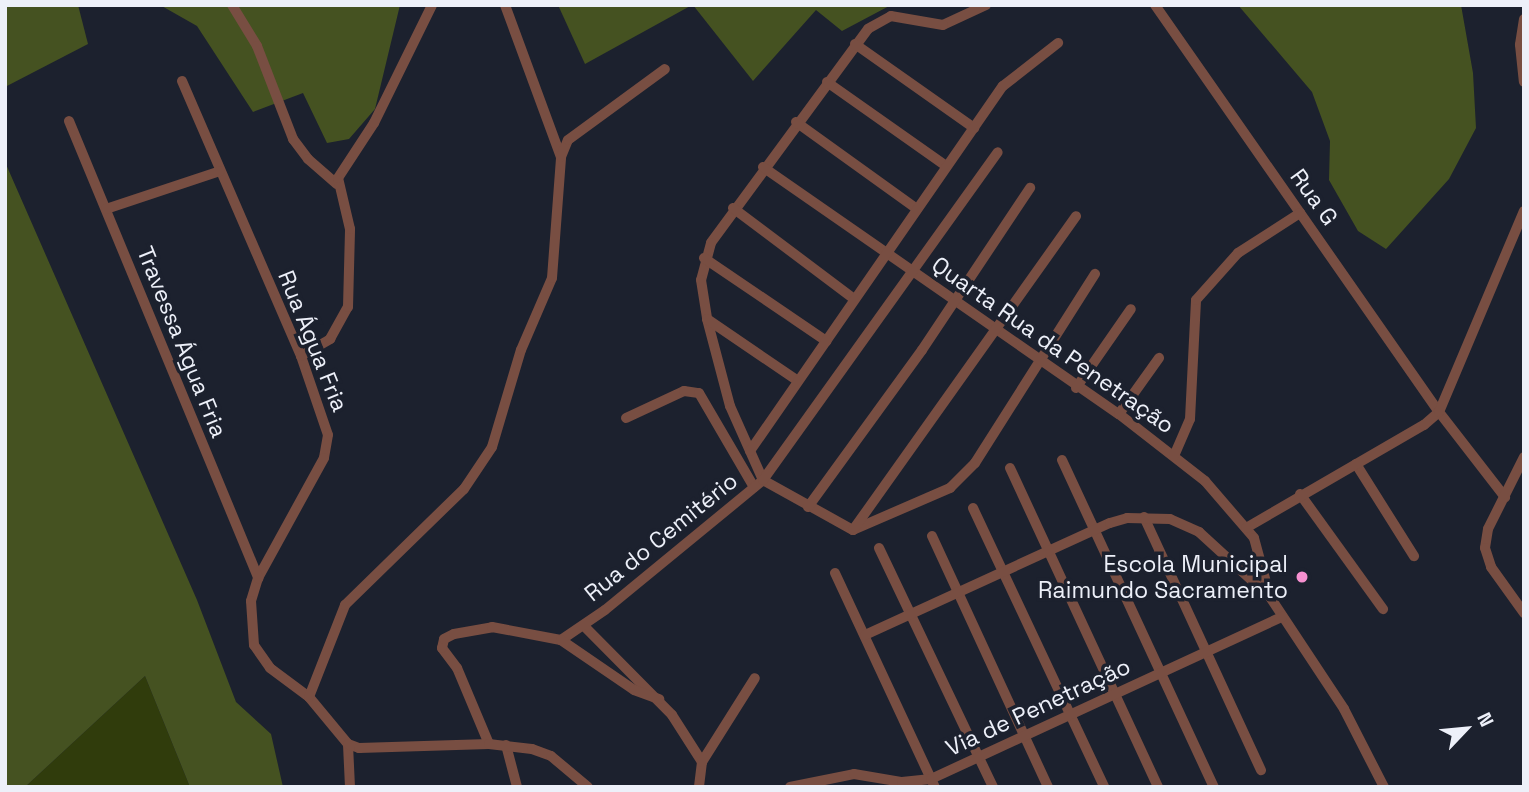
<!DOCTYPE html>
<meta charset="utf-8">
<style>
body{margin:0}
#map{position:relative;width:1529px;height:792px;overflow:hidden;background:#1c212e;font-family:"Space Grotesk",sans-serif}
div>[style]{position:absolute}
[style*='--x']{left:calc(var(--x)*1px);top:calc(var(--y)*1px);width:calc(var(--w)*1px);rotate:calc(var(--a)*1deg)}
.green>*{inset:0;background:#303c0c}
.forest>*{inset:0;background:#455221}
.minor>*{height:10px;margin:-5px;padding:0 5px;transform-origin:5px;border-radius:5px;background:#784e42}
.dots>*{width:19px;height:19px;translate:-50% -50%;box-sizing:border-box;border:4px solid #1c212e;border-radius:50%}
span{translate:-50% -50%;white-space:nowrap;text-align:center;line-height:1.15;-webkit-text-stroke:7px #1c212e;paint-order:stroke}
.street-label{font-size:23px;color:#edf0f9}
.poi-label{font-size:23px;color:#edf0f9}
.right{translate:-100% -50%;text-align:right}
.frame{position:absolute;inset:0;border:7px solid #edf0f9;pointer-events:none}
.north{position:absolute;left:1431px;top:694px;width:70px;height:70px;-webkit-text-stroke:5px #1c212e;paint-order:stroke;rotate:64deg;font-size:19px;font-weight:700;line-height:28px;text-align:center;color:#edf0f9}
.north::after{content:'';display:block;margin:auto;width:24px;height:32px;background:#edf0f9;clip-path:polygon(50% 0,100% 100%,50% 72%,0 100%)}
</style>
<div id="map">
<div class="green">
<i style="clip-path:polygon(145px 676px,190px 787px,25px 787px)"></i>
</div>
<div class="forest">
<i style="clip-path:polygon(5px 5px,78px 5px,88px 44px,5px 87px)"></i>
<i style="clip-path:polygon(160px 5px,400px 5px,375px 109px,349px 139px,327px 143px,303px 93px,253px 112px,197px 26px)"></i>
<i style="clip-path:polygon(558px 5px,692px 5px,585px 64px)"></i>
<i style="clip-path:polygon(693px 5px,891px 5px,842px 31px,816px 10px,753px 81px)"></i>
<i style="clip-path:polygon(1238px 5px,1461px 5px,1473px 73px,1476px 128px,1449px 179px,1386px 249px,1358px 231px,1329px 180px,1330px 141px,1312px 92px)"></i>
<i style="clip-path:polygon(5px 162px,197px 600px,236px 702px,271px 734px,283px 787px,190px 787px,145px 676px,25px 787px,5px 787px)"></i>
</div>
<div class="minor">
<i style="--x:232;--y:5;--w:48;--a:58.6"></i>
<i style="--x:257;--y:46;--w:100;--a:68.8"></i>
<i style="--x:293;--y:139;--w:25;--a:53"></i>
<i style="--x:308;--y:159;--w:38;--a:41"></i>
<i style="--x:505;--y:5;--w:162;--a:69.8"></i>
<i style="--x:986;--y:5;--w:47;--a:155.1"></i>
<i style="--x:943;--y:25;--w:53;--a:-170.2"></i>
<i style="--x:891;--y:16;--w:26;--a:151"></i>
<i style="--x:868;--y:29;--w:265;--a:126.3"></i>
<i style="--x:711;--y:243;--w:38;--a:105"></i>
<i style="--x:701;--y:280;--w:39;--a:81"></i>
<i style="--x:707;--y:319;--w:90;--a:75.2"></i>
<i style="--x:730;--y:406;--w:81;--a:66"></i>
<i style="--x:763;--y:480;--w:103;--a:29.1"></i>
<i style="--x:853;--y:530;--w:106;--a:-23.4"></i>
<i style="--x:950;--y:488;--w:35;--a:-45"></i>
<i style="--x:975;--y:463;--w:224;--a:-57.6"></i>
<i style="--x:1155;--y:5;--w:496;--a:55.1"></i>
<i style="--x:1439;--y:412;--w:108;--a:52.2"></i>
<i style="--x:1524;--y:19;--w:26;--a:99"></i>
<i style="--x:1520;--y:45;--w:37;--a:84"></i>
<i style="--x:855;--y:44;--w:146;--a:35.2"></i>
<i style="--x:182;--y:81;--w:300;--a:66.6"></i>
<i style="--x:301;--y:356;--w:83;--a:71.1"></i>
<i style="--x:328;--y:435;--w:23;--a:100"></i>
<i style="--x:324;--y:458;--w:137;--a:118.8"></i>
<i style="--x:258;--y:578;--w:24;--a:107"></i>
<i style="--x:251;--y:601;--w:44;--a:86.1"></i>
<i style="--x:254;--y:645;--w:28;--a:55"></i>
<i style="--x:270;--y:668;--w:49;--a:36.6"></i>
<i style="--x:309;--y:697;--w:61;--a:50.3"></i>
<i style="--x:827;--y:82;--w:146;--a:35.2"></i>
<i style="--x:69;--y:121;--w:495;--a:67.5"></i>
<i style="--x:796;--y:122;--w:149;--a:35.7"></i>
<i style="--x:763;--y:167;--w:433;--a:34.8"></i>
<i style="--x:1119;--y:414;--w:109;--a:37.9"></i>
<i style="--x:1205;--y:481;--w:75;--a:49.3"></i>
<i style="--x:1254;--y:538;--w:61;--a:74.8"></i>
<i style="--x:733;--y:208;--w:151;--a:36.9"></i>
<i style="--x:106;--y:209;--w:120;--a:-18.4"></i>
<i style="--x:704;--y:258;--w:148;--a:34.2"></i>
<i style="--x:707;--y:319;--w:110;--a:34.3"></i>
<i style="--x:301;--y:356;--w:34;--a:-30"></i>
<i style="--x:330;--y:339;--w:37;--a:-61"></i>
<i style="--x:348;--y:307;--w:78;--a:-88.5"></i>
<i style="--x:350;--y:229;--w:52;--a:-103.2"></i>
<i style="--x:338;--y:178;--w:66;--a:-56.8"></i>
<i style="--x:374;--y:123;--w:131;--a:-63.8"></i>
<i style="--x:1076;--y:388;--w:96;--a:-55.2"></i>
<i style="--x:1119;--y:414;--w:69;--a:-54.5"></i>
<i style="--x:626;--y:418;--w:64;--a:-25"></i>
<i style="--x:684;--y:391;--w:15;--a:8"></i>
<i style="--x:699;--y:393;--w:109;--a:59.7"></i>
<i style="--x:750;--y:451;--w:444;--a:-55.3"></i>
<i style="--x:1003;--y:86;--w:70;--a:-38"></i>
<i style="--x:1174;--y:456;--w:40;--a:-66.6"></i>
<i style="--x:1190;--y:419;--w:119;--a:-87.1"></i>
<i style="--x:1196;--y:300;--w:63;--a:-48.2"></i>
<i style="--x:1238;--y:253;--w:74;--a:-32.8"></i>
<i style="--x:1524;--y:457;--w:80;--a:116.6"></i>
<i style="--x:1488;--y:529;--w:19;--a:99"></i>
<i style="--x:1485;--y:548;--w:20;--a:72"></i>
<i style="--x:1491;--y:567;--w:57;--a:54.3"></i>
<i style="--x:1062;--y:460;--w:361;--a:65.1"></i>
<i style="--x:1356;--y:464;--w:109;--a:57.8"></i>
<i style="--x:1010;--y:468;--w:352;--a:65.1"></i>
<i style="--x:1300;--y:494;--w:142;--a:54.2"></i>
<i style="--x:808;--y:507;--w:194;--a:-54"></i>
<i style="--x:922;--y:350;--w:195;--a:-56.3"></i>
<i style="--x:973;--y:508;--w:308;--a:64.8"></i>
<i style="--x:1144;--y:517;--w:279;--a:65.2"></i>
<i style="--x:1246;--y:528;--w:206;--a:-30.1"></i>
<i style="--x:1424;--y:425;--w:20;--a:-41"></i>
<i style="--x:1439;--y:412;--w:218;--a:-67.1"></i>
<i style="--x:853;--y:530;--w:385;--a:-54.6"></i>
<i style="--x:932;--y:536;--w:277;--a:65.2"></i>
<i style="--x:879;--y:548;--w:265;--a:64.5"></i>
<i style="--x:835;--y:573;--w:236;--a:65"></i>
<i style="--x:584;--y:626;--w:125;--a:45.3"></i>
<i style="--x:672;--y:715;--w:56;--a:57.4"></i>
<i style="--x:702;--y:762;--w:25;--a:97"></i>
<i style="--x:865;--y:635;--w:269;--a:-24.6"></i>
<i style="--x:1110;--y:523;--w:18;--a:-16"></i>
<i style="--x:1127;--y:518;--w:43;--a:1.3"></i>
<i style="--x:1170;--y:519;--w:32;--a:24"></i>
<i style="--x:1199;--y:532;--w:96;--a:42.5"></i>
<i style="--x:1270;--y:597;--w:134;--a:56.5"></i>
<i style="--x:1344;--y:709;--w:88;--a:62.9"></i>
<i style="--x:561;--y:640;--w:53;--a:-34.3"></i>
<i style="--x:605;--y:610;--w:205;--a:-39.4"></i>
<i style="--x:763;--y:480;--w:403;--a:-54.4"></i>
<i style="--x:309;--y:697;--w:99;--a:-68.6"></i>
<i style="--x:345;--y:605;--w:166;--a:-44.3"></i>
<i style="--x:464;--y:489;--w:50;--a:-56.3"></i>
<i style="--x:492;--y:447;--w:101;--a:-73.4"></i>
<i style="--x:521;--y:350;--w:78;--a:-66.7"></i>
<i style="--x:552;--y:278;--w:121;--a:-85.7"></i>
<i style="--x:561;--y:157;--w:18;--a:-68"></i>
<i style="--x:568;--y:140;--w:120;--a:-36.2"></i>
<i style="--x:489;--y:744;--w:82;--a:-112.8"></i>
<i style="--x:457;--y:668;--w:25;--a:-127"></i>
<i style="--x:442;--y:648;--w:9;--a:-77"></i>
<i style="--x:444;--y:639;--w:11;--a:-27"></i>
<i style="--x:454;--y:634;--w:39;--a:-10"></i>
<i style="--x:492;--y:627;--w:70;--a:10.7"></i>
<i style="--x:561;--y:640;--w:88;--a:34.4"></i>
<i style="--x:634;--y:690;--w:27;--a:20"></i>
<i style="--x:506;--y:745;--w:43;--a:75.3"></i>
<i style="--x:702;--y:762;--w:99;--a:-57.8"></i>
<i style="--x:350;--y:787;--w:43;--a:-92.7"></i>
<i style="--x:348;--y:744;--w:12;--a:20"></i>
<i style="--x:359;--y:748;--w:130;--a:-1.8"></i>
<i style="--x:489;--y:744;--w:43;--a:6.6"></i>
<i style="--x:532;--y:749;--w:20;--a:20"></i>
<i style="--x:551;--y:756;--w:48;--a:40"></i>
<i style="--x:790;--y:787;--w:65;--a:-11.5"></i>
<i style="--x:854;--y:774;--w:49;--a:9.5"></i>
<i style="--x:902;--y:782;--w:29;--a:-6"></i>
<i style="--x:931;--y:779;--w:387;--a:-24.8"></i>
</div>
<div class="dots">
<i style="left:1302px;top:577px;background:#f690d0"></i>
</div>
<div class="street-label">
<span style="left:1314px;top:197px;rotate:54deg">Rua G</span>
<span style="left:313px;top:341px;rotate:68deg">Rua Água Fria</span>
<span style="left:182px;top:342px;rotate:68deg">Travessa Água Fria</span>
<span style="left:1053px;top:345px;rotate:35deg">Quarta Rua da Penetração</span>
<span style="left:661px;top:537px;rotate:-39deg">Rua do Cemitério</span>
<span style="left:1038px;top:707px;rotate:-25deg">Via de Penetração</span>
</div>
<div class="poi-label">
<span class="right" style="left:1288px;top:577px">Escola Municipal<br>Raimundo Sacramento</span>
</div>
<div class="frame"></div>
<div class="north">N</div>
</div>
